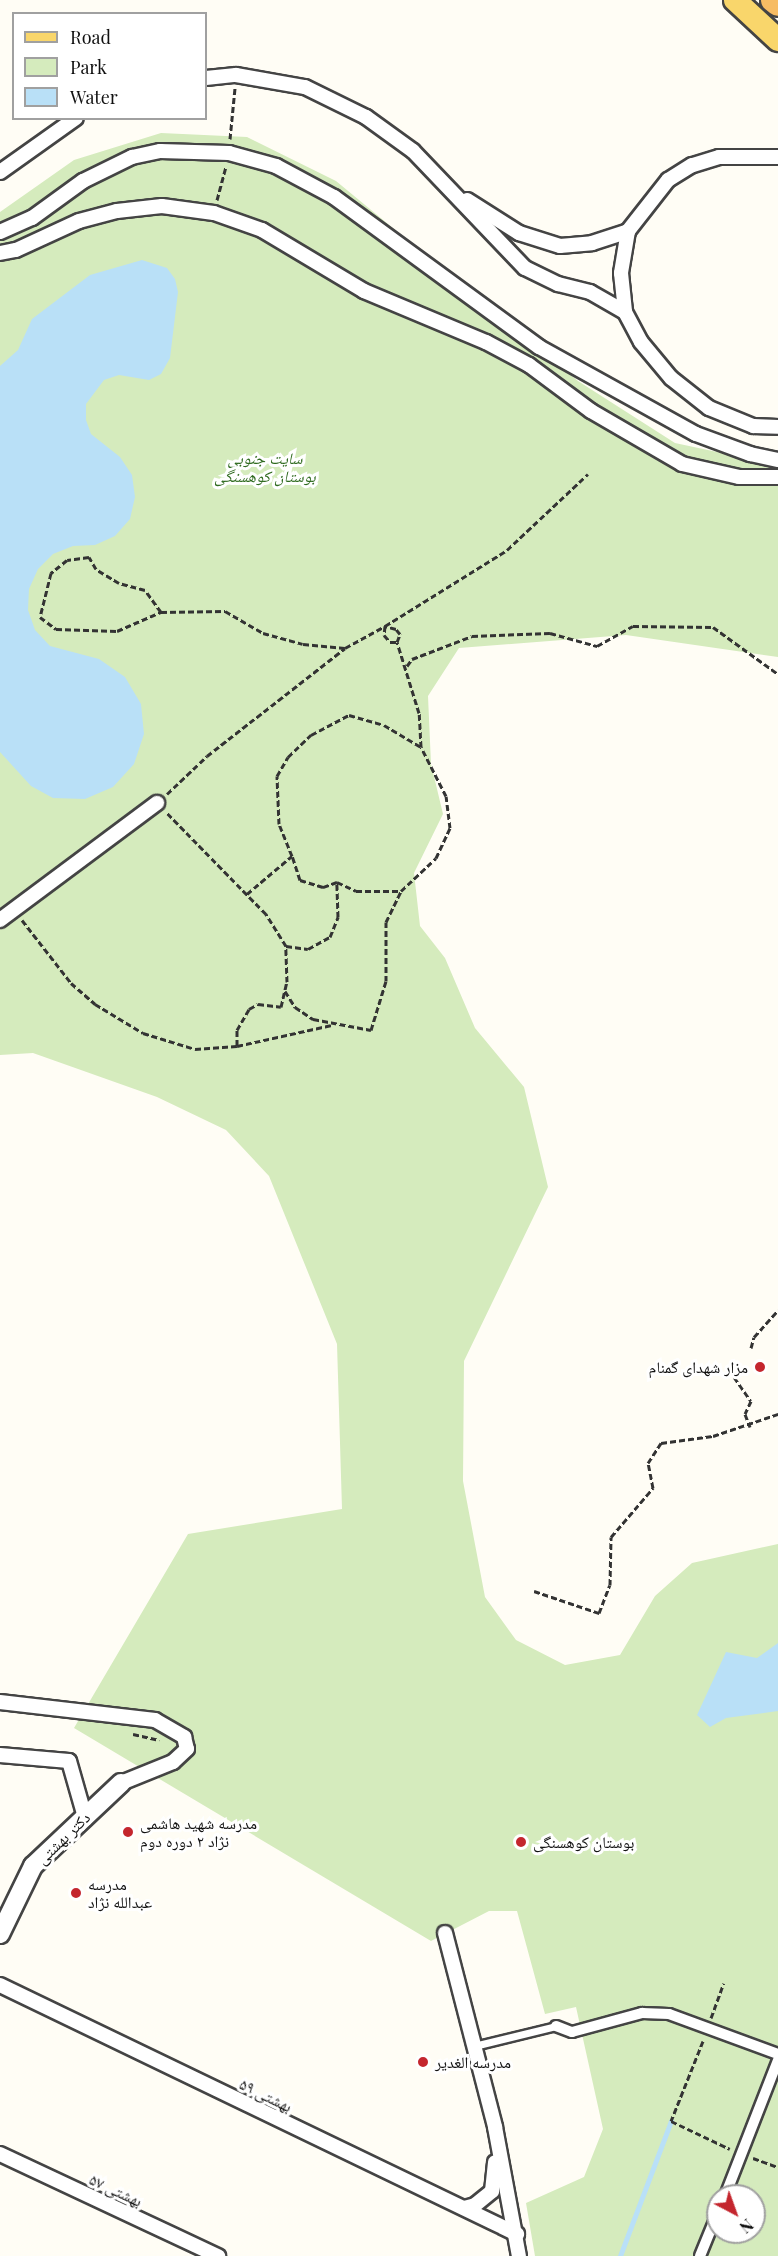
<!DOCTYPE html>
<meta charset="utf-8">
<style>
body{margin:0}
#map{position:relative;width:778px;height:2256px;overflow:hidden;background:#fffdf5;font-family:"Playfair Display","Noto Naskh Arabic",serif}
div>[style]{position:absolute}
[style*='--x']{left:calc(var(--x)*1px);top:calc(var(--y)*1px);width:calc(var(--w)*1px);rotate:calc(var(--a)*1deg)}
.green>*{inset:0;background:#d5ebbd}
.water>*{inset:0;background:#b9e0f7}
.stream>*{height:4.5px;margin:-2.25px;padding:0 2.25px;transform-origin:2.25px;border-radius:2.25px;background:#b9e0f7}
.path>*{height:3px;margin-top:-1.5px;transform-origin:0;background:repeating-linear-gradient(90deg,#333 0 6px,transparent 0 9px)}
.roads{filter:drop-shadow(2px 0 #444) drop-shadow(-2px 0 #444) drop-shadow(0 2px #444) drop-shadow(0 -2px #444)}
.service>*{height:7px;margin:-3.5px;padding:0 3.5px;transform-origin:3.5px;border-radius:3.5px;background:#fff}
.pedestrian>*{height:10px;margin:-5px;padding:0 5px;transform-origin:5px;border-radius:5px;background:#fff}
.minor>*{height:14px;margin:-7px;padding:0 7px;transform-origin:7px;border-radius:7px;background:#fff}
.tertiary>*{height:18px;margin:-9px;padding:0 9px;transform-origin:9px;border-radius:9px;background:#fff}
.primary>*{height:22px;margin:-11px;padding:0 11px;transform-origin:11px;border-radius:11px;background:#f9d66b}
.trunk>*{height:24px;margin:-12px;padding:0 12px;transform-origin:12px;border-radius:12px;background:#f7bc64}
.dots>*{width:16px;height:16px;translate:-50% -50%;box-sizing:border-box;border:3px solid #fff;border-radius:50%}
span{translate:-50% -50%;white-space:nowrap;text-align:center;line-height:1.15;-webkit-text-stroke:6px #fff;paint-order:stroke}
.park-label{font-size:16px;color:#2f6b1f;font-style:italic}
.poi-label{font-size:16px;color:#111}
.right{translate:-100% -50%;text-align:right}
.left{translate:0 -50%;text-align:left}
.street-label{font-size:16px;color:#111}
.legend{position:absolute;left:12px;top:12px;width:195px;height:108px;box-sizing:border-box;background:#fff;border:2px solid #a0a0a0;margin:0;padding:8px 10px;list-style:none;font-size:18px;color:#111}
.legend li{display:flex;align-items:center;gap:12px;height:30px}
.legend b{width:30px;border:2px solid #a0a0a0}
.north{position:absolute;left:706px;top:2184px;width:60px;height:60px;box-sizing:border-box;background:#fff;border:2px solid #a0a0a0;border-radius:50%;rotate:139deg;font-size:16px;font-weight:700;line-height:24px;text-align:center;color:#111}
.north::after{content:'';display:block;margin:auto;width:21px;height:27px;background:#c4262e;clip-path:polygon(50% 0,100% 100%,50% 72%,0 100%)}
</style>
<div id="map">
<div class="green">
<i style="clip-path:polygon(evenodd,161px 133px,247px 137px,336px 181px,578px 381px,675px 443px,778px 465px,778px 657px,626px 635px,459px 648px,428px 696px,431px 764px,443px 814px,414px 873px,420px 926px,445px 958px,475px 1028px,524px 1087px,548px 1187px,464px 1361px,463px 1481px,485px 1597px,516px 1640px,565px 1665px,620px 1655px,655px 1596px,692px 1563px,778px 1544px,778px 2256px,535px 2256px,526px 2203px,584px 2177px,603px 2129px,576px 2007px,545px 2014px,517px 1911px,489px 1911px,431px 1941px,74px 1728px,188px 1534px,342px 1509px,337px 1344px,269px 1176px,226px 1130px,157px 1097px,33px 1053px,0 1055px,0 212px,74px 160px,161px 133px,718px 2196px,754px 2196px,754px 2232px,718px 2232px,718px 2196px)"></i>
</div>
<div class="water">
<i style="clip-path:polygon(142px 260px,167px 268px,175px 279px,178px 292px,170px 358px,161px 374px,149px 380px,119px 375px,104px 380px,86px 404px,86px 420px,91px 434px,120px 457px,132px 475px,135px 497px,130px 519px,115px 536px,95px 545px,73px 546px,53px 554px,38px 569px,29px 589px,28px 610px,35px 630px,50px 646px,99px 659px,125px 677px,141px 704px,144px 734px,134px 764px,113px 787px,85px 799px,53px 798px,31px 786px,0 752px,0 366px,18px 350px,32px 319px,90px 275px)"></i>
<i style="clip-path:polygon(778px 1643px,778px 1711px,726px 1718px,710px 1727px,697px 1715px,726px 1652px,757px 1658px)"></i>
</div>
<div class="stream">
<i style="--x:620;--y:2256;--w:144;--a:-69.3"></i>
</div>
<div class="path">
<i style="--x:230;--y:139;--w:51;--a:-84.4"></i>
<i style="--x:217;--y:200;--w:35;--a:-75"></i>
<i style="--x:161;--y:612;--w:27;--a:-126"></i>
<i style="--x:145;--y:590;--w:27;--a:-165"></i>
<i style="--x:119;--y:583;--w:27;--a:-149"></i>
<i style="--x:96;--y:569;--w:14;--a:-120"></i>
<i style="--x:89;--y:557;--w:22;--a:172"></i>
<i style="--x:67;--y:560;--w:21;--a:141"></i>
<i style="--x:51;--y:573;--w:45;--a:104"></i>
<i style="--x:40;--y:617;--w:20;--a:37"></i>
<i style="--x:56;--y:629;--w:61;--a:1.9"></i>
<i style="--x:117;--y:631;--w:48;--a:-23.4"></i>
<i style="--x:161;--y:612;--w:64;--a:-0.9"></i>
<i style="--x:225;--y:611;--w:44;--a:30.1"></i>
<i style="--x:263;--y:633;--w:41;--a:15.4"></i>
<i style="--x:303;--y:644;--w:42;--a:5.4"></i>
<i style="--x:385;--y:626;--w:144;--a:-31.9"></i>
<i style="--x:507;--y:550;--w:111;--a:-43.2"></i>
<i style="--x:407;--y:666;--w:9;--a:-54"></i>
<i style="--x:412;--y:659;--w:64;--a:-21"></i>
<i style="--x:472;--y:636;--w:78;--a:-2.2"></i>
<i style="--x:550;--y:633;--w:49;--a:15.5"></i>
<i style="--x:597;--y:646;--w:41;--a:-29.1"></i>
<i style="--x:633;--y:626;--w:80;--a:0.7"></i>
<i style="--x:713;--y:627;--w:80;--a:35.9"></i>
<i style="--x:167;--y:794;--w:55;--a:-43.5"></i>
<i style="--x:207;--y:756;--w:175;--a:-38"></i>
<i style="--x:345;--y:648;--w:46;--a:-28.8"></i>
<i style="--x:385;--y:626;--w:9;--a:96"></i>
<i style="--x:384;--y:635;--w:9;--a:49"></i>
<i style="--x:390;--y:642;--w:7;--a:0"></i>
<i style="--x:397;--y:642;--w:9;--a:-69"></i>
<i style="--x:400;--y:634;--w:6;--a:-129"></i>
<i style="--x:396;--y:629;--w:11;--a:-165"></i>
<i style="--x:337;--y:882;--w:21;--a:25"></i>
<i style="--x:356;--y:891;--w:45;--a:0"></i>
<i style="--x:401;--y:891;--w:48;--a:-43.3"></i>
<i style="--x:436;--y:858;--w:33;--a:-65"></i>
<i style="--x:450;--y:828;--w:32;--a:-97"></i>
<i style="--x:446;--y:796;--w:55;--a:-117"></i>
<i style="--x:247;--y:894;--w:59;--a:-40.2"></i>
<i style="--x:292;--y:856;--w:35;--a:-112"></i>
<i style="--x:279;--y:824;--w:48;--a:-92.4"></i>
<i style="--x:277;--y:776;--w:22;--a:-60"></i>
<i style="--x:288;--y:757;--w:32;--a:-44"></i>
<i style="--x:311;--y:735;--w:43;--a:-27.8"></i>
<i style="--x:349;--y:715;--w:36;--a:16"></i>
<i style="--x:384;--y:725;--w:43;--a:30.7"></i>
<i style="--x:421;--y:747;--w:34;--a:-93"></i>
<i style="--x:419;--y:713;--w:74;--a:-107.2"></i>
<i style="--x:22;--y:920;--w:80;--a:52.1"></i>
<i style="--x:71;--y:983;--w:32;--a:41"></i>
<i style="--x:95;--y:1004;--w:56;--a:31.1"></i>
<i style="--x:143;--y:1033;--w:54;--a:17.1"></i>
<i style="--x:195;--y:1049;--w:42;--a:-4.1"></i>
<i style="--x:237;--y:1046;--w:16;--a:-90"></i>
<i style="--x:237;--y:1030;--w:24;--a:-60"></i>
<i style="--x:249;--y:1009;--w:10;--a:-29"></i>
<i style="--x:258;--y:1004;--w:23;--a:7"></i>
<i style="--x:281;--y:1007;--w:26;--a:-77"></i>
<i style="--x:287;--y:982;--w:36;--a:-92"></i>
<i style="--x:286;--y:946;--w:38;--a:-122"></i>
<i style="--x:266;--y:914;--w:141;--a:-134.4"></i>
<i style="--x:286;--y:946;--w:22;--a:8"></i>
<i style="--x:308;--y:949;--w:25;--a:-29"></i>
<i style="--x:330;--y:937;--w:22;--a:-68"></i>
<i style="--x:338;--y:917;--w:35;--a:-92"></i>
<i style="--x:337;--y:882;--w:15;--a:160"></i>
<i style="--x:323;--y:887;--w:24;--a:-163"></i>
<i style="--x:300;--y:880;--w:25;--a:-108"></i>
<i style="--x:285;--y:991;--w:19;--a:58"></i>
<i style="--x:295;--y:1007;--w:22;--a:34"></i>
<i style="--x:313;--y:1019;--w:59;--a:10.7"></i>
<i style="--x:371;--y:1030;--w:51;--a:-73"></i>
<i style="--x:386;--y:981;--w:59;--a:-90"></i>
<i style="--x:386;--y:922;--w:34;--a:-64"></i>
<i style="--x:237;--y:1046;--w:97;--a:-12.5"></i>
<i style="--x:751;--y:1348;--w:11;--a:-75"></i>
<i style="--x:754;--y:1337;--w:36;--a:-48"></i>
<i style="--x:734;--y:1363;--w:14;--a:90"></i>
<i style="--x:734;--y:1377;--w:29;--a:55"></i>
<i style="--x:751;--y:1401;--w:14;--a:115"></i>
<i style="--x:745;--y:1414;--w:14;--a:69"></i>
<i style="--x:534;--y:1591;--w:69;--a:18.7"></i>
<i style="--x:599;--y:1613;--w:30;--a:-69"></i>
<i style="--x:610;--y:1585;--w:48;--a:-88.8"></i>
<i style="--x:611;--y:1537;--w:65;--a:-49.4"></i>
<i style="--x:653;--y:1488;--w:25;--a:-101"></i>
<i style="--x:648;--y:1463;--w:24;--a:-57"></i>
<i style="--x:661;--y:1443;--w:52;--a:-7.7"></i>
<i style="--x:713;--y:1436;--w:69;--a:-18.7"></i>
<i style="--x:133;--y:1734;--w:27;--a:13"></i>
<i style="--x:711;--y:2018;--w:37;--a:-70"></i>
<i style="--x:703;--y:2041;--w:86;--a:111.8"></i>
<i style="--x:671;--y:2121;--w:65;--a:25.4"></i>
<i style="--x:753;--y:2158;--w:27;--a:20"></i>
</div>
<div class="roads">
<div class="service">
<i style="--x:474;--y:2046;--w:84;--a:-13.7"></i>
</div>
<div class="pedestrian">
<i style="--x:556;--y:2026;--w:17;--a:21"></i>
<i style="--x:572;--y:2032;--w:73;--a:-15.2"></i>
<i style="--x:642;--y:2013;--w:27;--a:2"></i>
<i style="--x:669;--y:2014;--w:116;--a:20.2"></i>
<i style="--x:725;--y:2196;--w:146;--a:-68.7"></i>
<i style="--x:700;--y:2256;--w:48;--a:-67.8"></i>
</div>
<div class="minor">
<i style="--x:206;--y:78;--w:30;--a:-6"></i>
<i style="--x:236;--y:75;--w:70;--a:9.9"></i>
<i style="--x:305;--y:87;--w:68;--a:26.2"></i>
<i style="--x:366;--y:117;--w:58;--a:35.9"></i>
<i style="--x:413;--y:151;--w:162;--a:46.3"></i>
<i style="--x:525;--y:268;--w:37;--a:26"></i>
<i style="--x:558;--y:284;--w:33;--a:14"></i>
<i style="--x:590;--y:292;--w:40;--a:29.7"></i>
<i style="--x:778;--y:157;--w:59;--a:180"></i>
<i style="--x:719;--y:157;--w:28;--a:163"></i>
<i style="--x:692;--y:165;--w:28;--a:148"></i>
<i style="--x:668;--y:180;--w:65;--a:128.1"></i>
<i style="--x:628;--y:231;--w:43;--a:99.5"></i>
<i style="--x:621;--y:273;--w:39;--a:84"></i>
<i style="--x:625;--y:312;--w:34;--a:62"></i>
<i style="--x:641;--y:342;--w:47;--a:50.2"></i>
<i style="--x:671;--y:378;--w:48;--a:38.3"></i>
<i style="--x:709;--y:408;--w:48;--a:22.2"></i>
<i style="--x:753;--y:426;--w:25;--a:2"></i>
<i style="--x:0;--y:172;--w:93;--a:-35.4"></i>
<i style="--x:467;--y:200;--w:62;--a:32.4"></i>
<i style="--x:519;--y:233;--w:43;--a:17.6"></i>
<i style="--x:560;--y:246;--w:32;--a:-5"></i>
<i style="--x:592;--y:243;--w:38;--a:-18"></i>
<i style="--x:0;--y:232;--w:35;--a:-24"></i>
<i style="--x:32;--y:218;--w:63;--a:-36"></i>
<i style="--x:83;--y:181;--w:55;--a:-26.1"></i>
<i style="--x:132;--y:157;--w:29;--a:-12"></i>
<i style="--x:160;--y:151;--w:69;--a:1.7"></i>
<i style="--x:229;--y:153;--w:49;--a:15.5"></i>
<i style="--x:276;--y:166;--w:66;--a:28.1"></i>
<i style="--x:334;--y:197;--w:254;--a:36.2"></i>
<i style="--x:539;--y:347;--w:179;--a:29"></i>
<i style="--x:696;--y:434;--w:58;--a:20.3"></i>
<i style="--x:750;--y:454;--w:29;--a:12"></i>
<i style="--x:0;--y:253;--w:16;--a:-11"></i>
<i style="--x:16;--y:250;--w:69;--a:-24.7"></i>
<i style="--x:79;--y:221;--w:39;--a:-15"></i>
<i style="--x:117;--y:211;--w:45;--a:-6.3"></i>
<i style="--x:162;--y:206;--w:52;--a:7.7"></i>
<i style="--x:214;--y:213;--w:51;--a:19.5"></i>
<i style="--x:262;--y:230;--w:119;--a:30.9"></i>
<i style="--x:364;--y:291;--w:132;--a:22.7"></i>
<i style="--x:486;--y:342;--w:49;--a:28.1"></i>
<i style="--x:529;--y:365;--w:77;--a:36.6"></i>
<i style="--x:591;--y:411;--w:105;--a:30.2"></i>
<i style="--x:682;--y:464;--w:58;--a:12.8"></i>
<i style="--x:739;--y:477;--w:39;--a:0"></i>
<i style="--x:0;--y:920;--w:196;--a:-36.7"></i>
<i style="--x:0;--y:1702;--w:156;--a:6.6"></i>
<i style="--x:155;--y:1720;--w:34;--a:30"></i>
<i style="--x:184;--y:1737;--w:12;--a:76"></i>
<i style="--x:187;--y:1749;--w:19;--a:137"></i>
<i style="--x:173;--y:1762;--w:56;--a:158"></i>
<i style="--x:0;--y:1755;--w:69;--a:5"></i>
<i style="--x:69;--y:1761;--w:58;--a:74.1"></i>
<i style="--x:445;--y:1933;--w:200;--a:75.5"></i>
<i style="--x:495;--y:2127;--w:131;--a:79.5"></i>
<i style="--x:0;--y:1985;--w:574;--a:25.72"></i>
<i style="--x:0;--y:2154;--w:241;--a:25.1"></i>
<i style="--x:464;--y:2208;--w:11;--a:-15"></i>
<i style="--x:475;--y:2205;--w:22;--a:-39"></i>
<i style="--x:492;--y:2191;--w:29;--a:-84"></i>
</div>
<div class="tertiary">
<i style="--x:0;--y:1934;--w:76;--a:-64.1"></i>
<i style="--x:33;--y:1866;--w:121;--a:-43.3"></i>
</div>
<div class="primary">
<i style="--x:735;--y:0;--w:59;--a:42.9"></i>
</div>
<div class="trunk">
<i style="--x:773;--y:0;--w:6;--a:39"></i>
</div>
</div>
<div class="dots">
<i style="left:760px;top:1367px;background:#c4262e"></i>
<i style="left:128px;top:1832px;background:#c4262e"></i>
<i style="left:521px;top:1842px;background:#c4262e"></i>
<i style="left:76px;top:1893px;background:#c4262e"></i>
<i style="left:423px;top:2062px;background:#c4262e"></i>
</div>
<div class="park-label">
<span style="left:265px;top:467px">سایت جنوبی<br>بوستان کوهسنگی</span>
</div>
<div class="poi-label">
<span class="right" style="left:748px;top:1367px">مزار شهدای گمنام</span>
<span class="left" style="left:140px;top:1832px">مدرسه شهید هاشمی<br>نژاد ۲ دوره دوم</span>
<span class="left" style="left:533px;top:1842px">بوستان کوهسنگی</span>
<span class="left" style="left:88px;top:1893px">مدرسه<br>عبدالله نژاد</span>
<span class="left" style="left:435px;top:2062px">مدرسه الغدیر</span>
</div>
<div class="street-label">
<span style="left:63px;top:1838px;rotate:-44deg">دکتر بهشتی</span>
<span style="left:266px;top:2095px;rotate:26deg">بهشتی ۵۹</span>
<span style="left:116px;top:2190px;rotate:25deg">بهشتی ۵۷</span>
</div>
<ul class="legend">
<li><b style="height:8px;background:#f9d66b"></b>Road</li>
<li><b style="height:16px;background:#d5ebbd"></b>Park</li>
<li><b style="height:16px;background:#b9e0f7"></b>Water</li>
</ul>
<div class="north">N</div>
</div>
